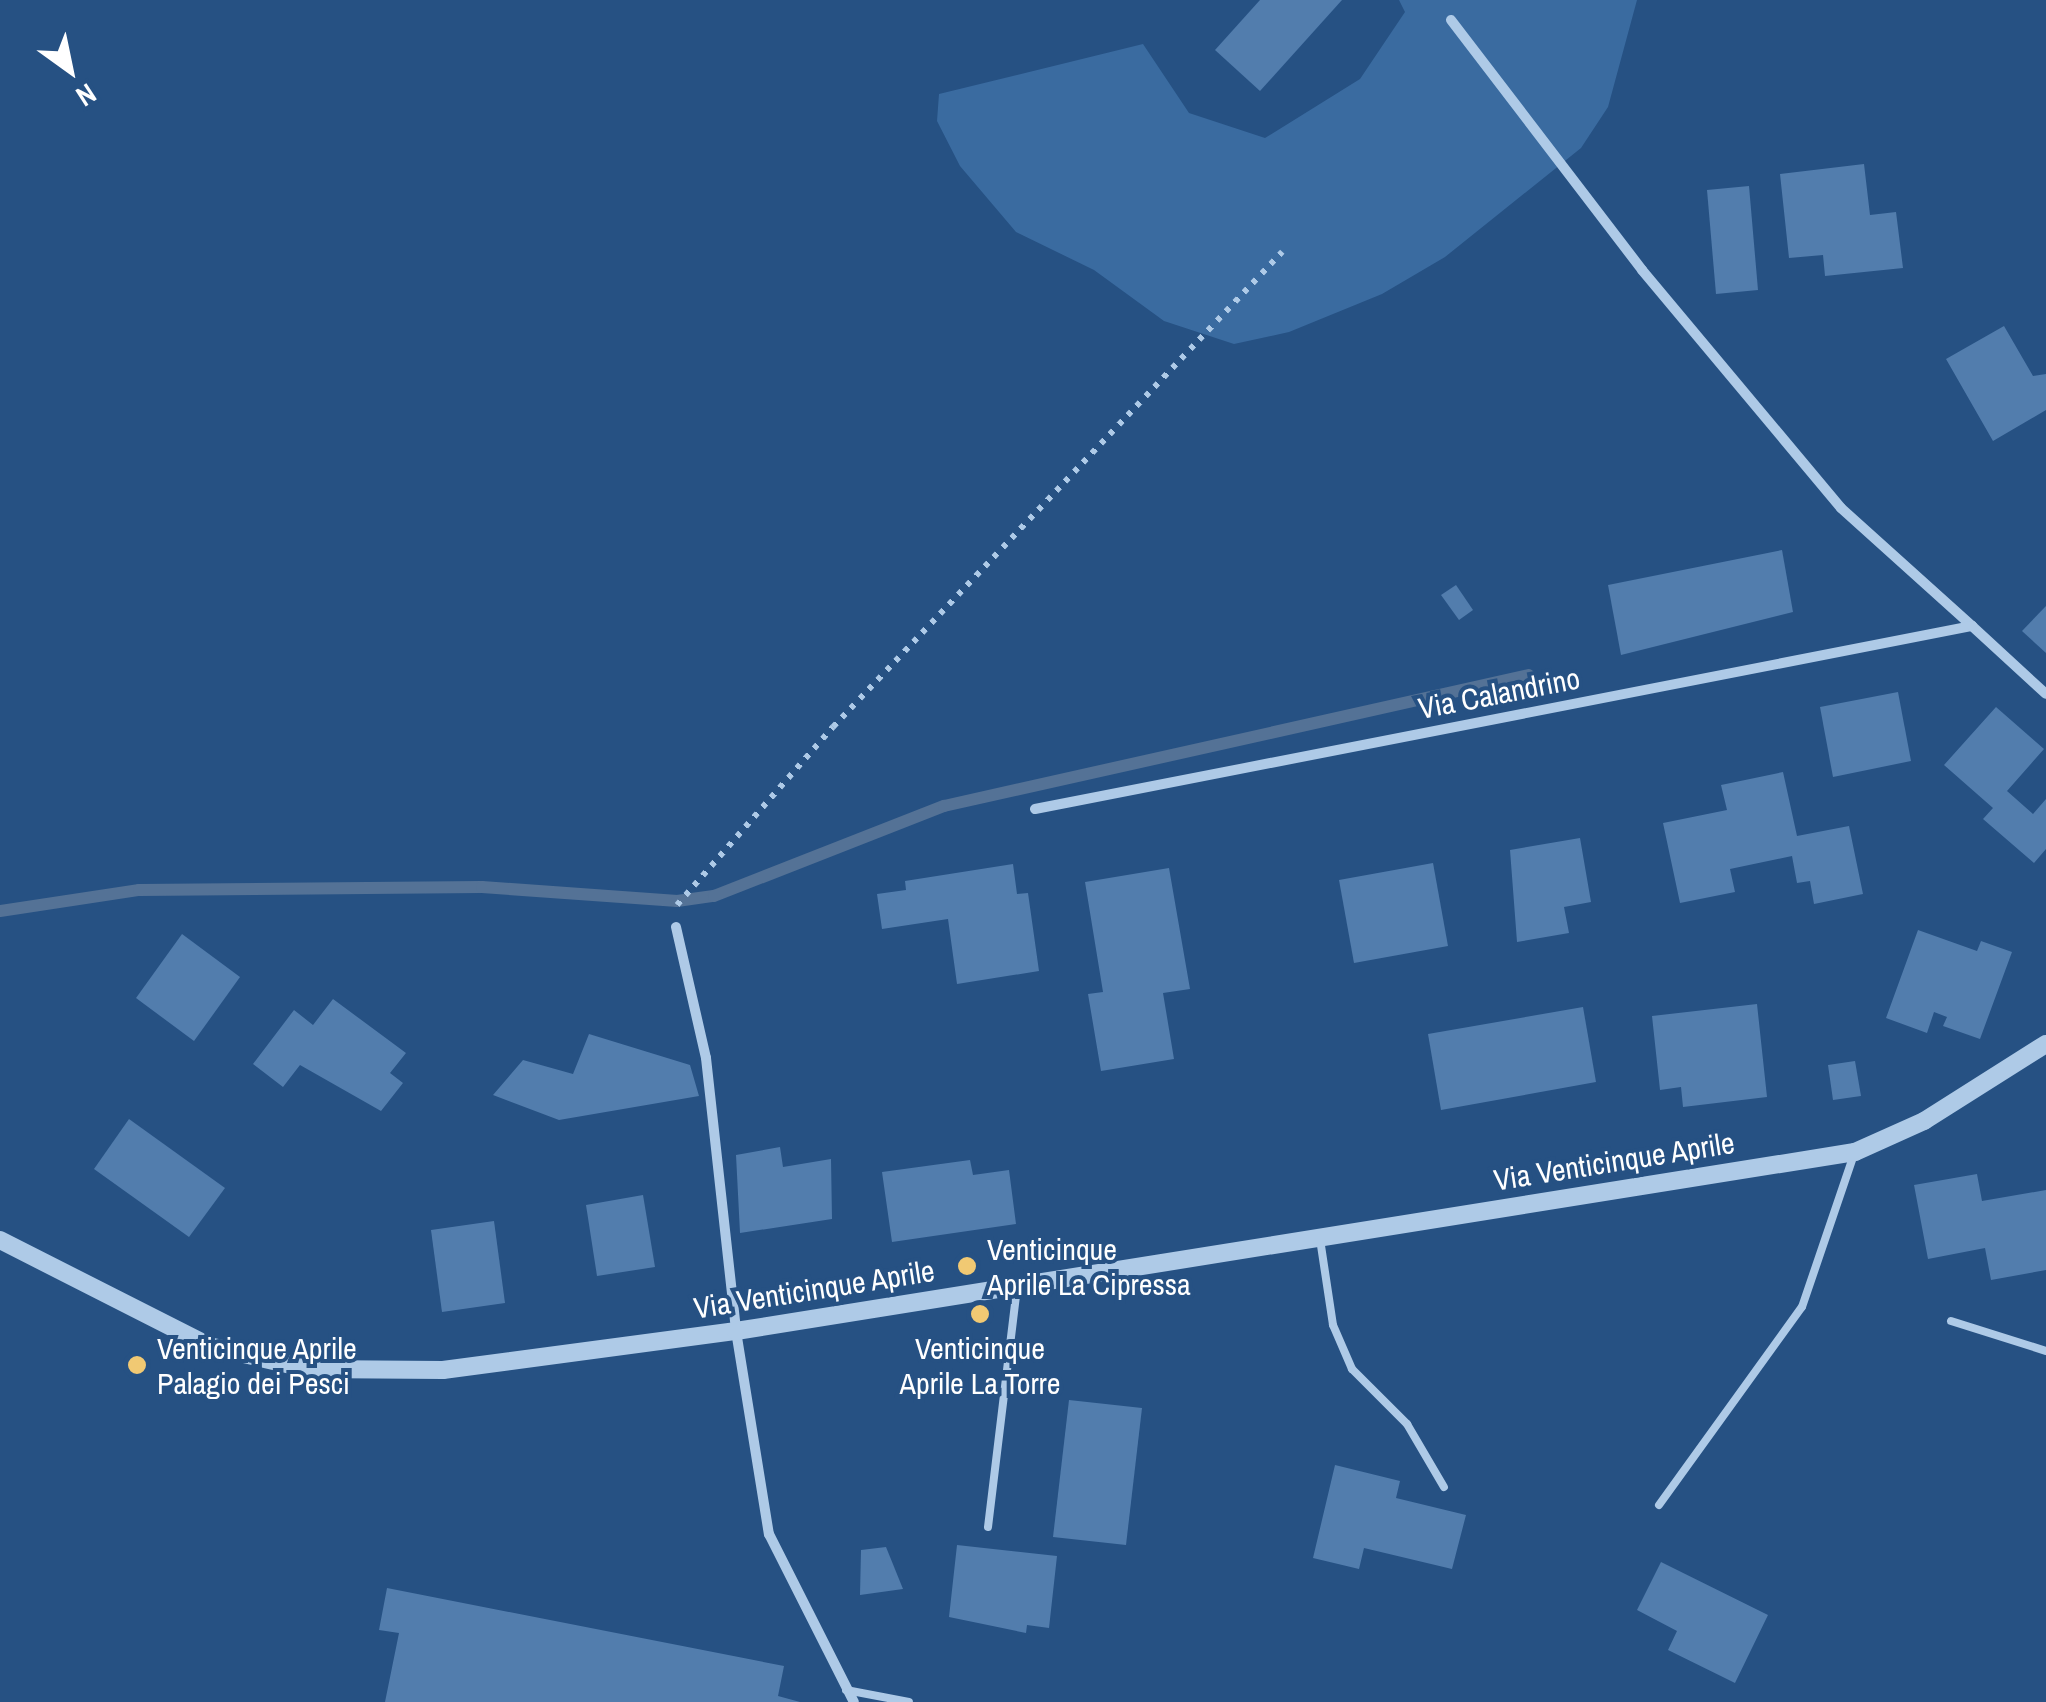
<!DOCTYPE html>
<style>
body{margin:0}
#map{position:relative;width:2046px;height:1702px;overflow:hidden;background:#265183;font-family:"Archivo Narrow",sans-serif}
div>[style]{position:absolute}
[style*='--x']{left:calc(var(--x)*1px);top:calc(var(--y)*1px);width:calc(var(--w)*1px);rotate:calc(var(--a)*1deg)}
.green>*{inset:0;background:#3a6ba0}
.stream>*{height:12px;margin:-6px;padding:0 6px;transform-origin:6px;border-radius:6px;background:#547296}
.building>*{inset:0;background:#527dad}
.path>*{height:6px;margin-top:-3px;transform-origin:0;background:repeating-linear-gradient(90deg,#aecae7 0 5px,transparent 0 13px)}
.service>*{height:8px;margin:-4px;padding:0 4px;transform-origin:4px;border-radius:4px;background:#aecae7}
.minor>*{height:10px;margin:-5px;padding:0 5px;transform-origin:5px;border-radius:5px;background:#aecae7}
.tertiary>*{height:18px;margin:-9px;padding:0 9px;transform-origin:9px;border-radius:9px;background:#aecae7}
.dots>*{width:28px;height:28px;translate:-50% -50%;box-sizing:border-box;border:5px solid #265183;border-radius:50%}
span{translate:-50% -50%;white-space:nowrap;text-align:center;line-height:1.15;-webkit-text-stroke:8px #265183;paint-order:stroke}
.street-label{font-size:30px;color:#fff}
.poi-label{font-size:30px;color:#fff}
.left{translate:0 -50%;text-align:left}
.north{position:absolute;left:20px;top:20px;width:100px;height:100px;-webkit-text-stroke:8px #265183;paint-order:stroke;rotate:147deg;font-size:28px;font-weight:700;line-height:40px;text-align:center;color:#fff}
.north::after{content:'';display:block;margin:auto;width:35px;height:45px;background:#fff;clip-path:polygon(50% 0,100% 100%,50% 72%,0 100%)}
</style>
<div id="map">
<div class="green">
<i style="clip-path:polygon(1399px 0,1637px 0,1608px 107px,1581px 148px,1445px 257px,1382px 294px,1289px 332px,1234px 344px,1164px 321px,1094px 270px,1016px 232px,960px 166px,937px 121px,939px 94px,1143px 44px,1189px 113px,1265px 138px,1360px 79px,1405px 12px)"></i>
</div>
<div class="stream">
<i style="--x:0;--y:911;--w:141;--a:-8.6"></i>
<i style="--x:139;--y:890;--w:343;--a:-0.5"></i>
<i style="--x:482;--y:887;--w:196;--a:4.1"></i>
<i style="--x:677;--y:901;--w:37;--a:-8"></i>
<i style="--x:714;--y:896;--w:247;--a:-21.4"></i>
<i style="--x:944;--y:806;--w:599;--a:-12.62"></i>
</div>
<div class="building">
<i style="clip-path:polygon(1260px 0,1342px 0,1260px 91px,1215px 50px)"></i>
<i style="clip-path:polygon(1864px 164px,1870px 215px,1896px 212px,1903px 268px,1825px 276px,1823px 255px,1789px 258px,1780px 174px)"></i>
<i style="clip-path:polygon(1749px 186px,1758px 290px,1716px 294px,1707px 190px)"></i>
<i style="clip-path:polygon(2004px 326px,2033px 376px,2046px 374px,2046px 410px,1993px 441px,1946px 359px)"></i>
<i style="clip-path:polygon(1782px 550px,1793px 612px,1621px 655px,1608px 585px)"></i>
<i style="clip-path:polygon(1456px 585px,1473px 610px,1459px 620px,1441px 595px)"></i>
<i style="clip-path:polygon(2046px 606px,2046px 653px,2022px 631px)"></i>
<i style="clip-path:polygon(1898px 692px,1911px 761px,1833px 777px,1820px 707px)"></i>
<i style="clip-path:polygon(1996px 707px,2044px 749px,2007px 791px,2033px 814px,2046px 799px,2046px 849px,2034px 863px,1983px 819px,1993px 808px,1944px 765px)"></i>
<i style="clip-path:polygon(1783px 772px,1797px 836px,1849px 826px,1863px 894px,1814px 904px,1810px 881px,1797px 883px,1792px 856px,1730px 869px,1735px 892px,1680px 903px,1663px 823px,1727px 810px,1721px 785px)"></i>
<i style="clip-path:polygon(1580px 838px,1591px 902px,1564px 907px,1569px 933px,1517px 942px,1510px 850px)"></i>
<i style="clip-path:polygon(1433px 863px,1448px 946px,1354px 963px,1339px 880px)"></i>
<i style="clip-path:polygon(1013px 864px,1017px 894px,1028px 893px,1039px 971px,957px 984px,948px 919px,882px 929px,877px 894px,906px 890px,905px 881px)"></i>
<i style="clip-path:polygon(1169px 868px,1190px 989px,1163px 993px,1174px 1059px,1101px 1071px,1088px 994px,1103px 992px,1085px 882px)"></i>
<i style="clip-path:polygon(1918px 930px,1977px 951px,1981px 941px,2012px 952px,1980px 1039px,1943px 1026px,1947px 1017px,1934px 1012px,1927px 1033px,1886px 1018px)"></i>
<i style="clip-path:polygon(182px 934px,240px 977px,194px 1041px,136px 998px)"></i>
<i style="clip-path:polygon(333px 999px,406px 1053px,390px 1073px,403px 1083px,381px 1111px,300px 1065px,283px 1087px,253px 1064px,294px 1010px,313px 1025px)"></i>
<i style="clip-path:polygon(1757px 1004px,1767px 1097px,1683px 1107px,1681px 1087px,1660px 1090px,1652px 1016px)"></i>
<i style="clip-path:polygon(1583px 1007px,1596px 1082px,1441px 1110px,1428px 1034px)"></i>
<i style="clip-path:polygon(589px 1034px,690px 1065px,699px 1096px,559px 1120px,493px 1095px,523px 1060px,573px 1074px)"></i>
<i style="clip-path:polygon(1855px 1061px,1861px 1096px,1833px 1100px,1828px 1065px)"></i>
<i style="clip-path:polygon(129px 1119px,225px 1188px,189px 1237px,94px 1169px)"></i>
<i style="clip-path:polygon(780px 1147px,783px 1167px,831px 1159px,832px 1219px,740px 1233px,736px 1155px)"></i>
<i style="clip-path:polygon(970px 1160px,973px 1175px,1009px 1170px,1016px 1224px,892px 1242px,882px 1172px)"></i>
<i style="clip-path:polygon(1977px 1174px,1982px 1201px,2046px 1190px,2046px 1270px,1991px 1280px,1985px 1248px,1928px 1259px,1914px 1185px)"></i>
<i style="clip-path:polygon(643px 1195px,655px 1267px,597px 1276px,586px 1205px)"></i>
<i style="clip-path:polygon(494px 1221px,505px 1303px,442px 1312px,431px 1230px)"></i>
<i style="clip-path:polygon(1069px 1400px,1142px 1408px,1126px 1545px,1053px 1537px)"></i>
<i style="clip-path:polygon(1335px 1465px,1400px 1481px,1396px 1498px,1466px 1515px,1452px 1569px,1364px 1548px,1359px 1569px,1313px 1558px)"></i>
<i style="clip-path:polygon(957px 1545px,1057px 1556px,1049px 1628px,1027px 1625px,1026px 1633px,949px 1617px)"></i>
<i style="clip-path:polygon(886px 1547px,903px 1589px,860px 1595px,861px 1550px)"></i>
<i style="clip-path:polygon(1661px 1562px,1768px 1615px,1735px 1683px,1668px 1650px,1677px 1631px,1637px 1610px)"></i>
<i style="clip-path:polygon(387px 1588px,784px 1666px,778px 1696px,800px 1702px,385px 1702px,399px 1633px,379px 1630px)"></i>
</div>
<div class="path">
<i style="--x:677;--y:905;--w:237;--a:-48.8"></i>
<i style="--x:833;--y:727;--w:654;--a:-46.61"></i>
</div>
<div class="service">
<i style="--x:1320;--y:1239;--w:87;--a:81.4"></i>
<i style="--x:1333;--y:1325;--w:48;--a:66.6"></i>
<i style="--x:1352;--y:1369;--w:78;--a:45"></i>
<i style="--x:1407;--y:1424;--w:73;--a:59.6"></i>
<i style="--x:1951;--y:1321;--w:100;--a:17.5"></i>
<i style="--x:1659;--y:1505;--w:244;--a:-54.2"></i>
<i style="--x:1802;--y:1307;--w:162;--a:-71.2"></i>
<i style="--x:988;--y:1527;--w:241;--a:-83.1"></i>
<i style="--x:846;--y:1690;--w:64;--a:10.8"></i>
</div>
<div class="minor">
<i style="--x:1451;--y:20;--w:315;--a:52.6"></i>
<i style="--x:1642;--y:270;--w:310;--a:50.1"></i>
<i style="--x:1841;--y:508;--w:176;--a:42"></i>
<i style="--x:1035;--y:809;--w:955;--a:-11.05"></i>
<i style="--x:1972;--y:626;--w:100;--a:42.6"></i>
<i style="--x:676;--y:927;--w:134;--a:77.1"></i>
<i style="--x:706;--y:1058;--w:275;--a:83.7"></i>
<i style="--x:736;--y:1331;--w:206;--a:80.8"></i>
<i style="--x:769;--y:1534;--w:188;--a:63.2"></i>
</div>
<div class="tertiary">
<i style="--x:0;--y:1240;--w:234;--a:26.9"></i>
<i style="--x:209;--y:1346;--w:103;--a:13"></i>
<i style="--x:309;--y:1369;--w:134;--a:0.4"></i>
<i style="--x:443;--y:1370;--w:296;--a:-7.6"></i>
<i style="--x:736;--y:1331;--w:1133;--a:-9.09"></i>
<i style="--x:1855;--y:1152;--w:76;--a:-24.2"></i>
<i style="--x:1924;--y:1121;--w:144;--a:-32.3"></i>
</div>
<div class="dots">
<i style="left:967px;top:1266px;background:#f1c973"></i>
<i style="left:980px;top:1314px;background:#f1c973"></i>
<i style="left:137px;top:1365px;background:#f1c973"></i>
</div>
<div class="street-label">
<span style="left:1499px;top:693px;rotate:-11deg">Via Calandrino</span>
<span style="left:1614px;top:1161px;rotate:-9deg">Via Venticinque Aprile</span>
<span style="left:814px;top:1289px;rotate:-9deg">Via Venticinque Aprile</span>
</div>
<div class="poi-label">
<span class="left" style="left:987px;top:1266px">Venticinque<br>Aprile La Cipressa</span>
<span class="left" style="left:157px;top:1365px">Venticinque Aprile<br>Palagio dei Pesci</span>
<span style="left:980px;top:1365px">Venticinque<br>Aprile La Torre</span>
</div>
<div class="north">N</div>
</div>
